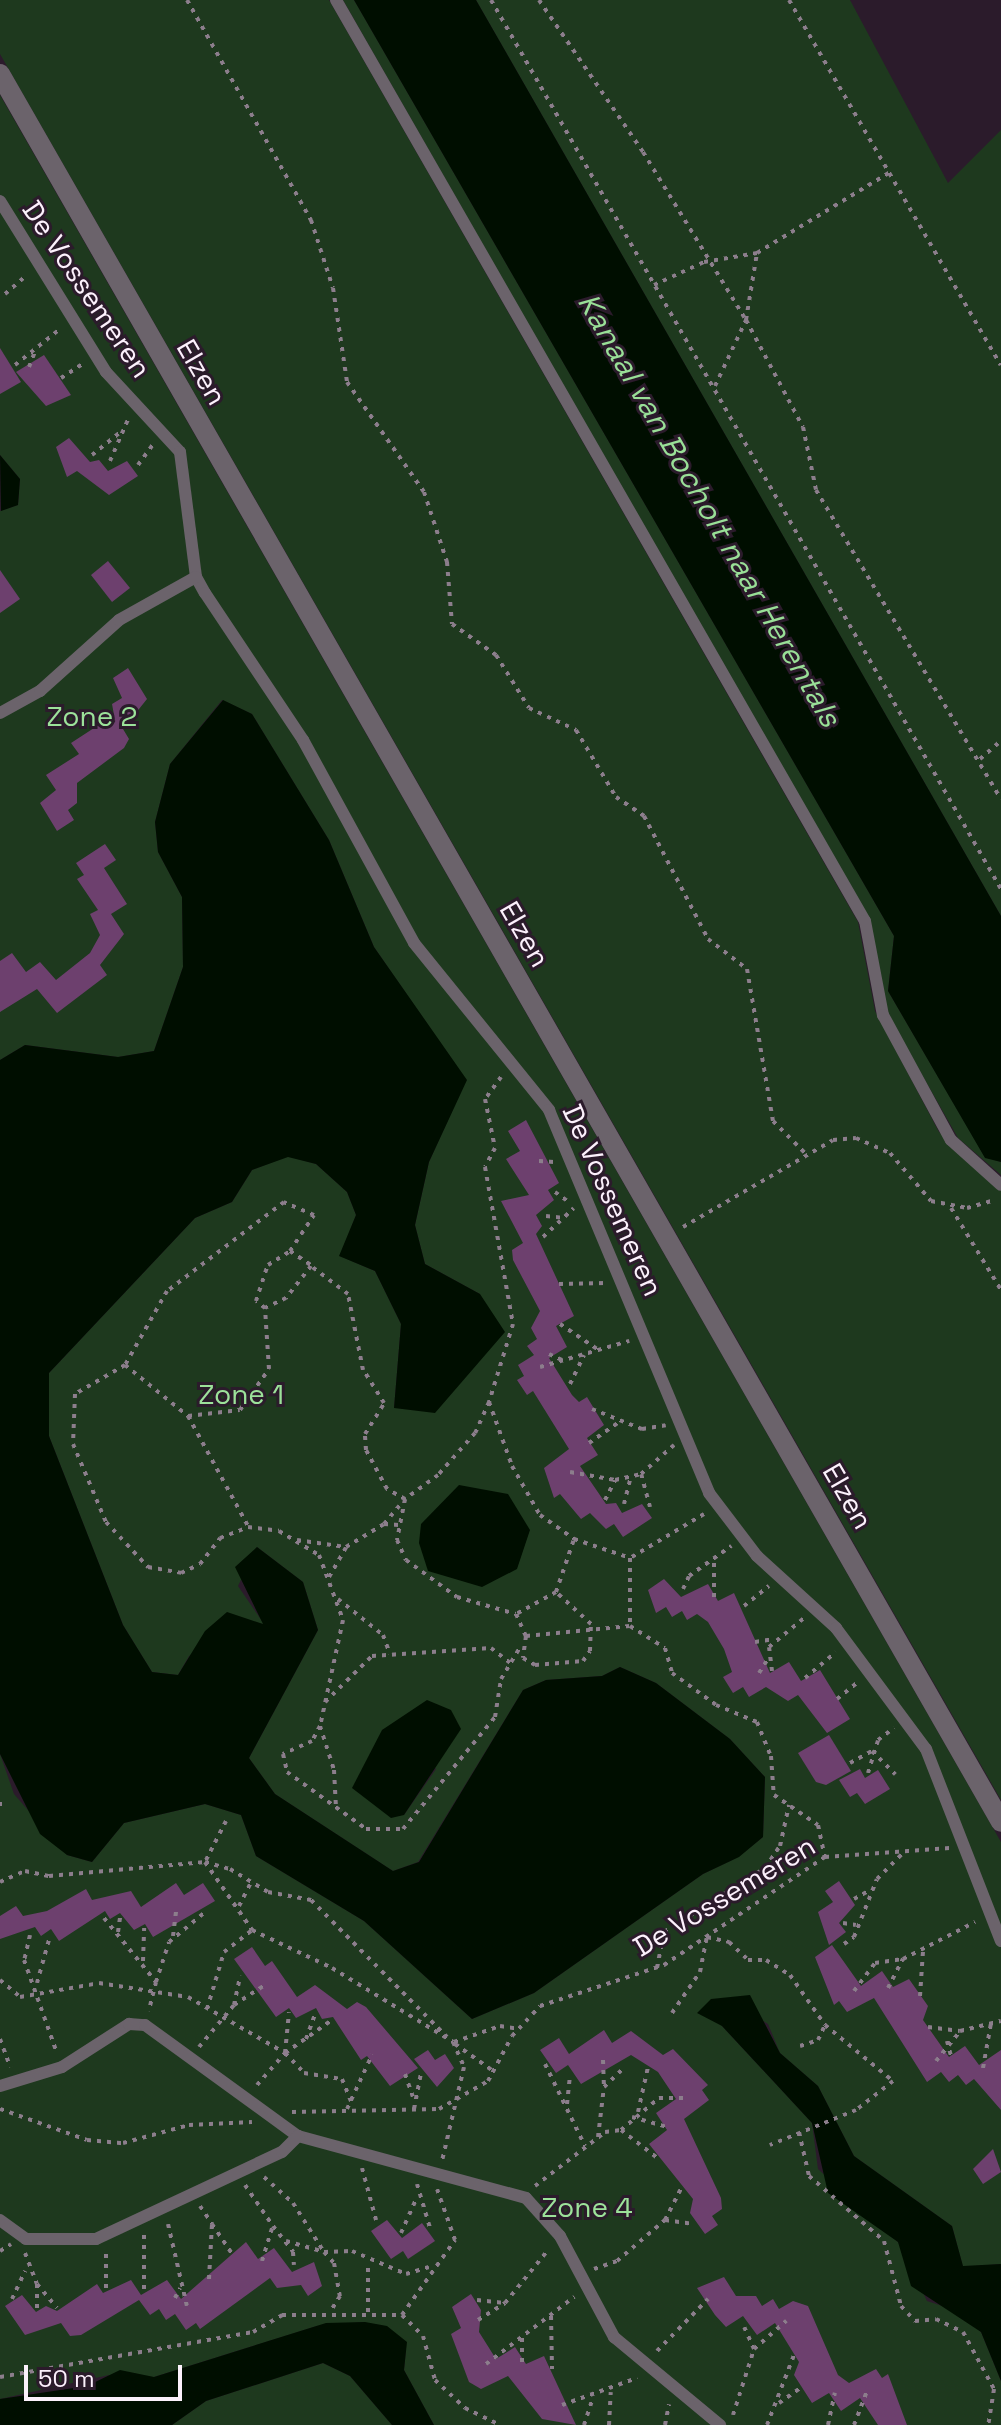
<!DOCTYPE html>
<style>
body{margin:0}
#map{position:relative;width:1001px;height:2425px;overflow:hidden;background:#2b1b2b;font-family:"Space Grotesk",sans-serif}
div>[style]{position:absolute}
[style*='--x']{left:calc(var(--x)*1px);top:calc(var(--y)*1px);width:calc(var(--w)*1px);rotate:calc(var(--a)*1deg)}
.green>*{inset:0;background:#1e391e}
.water>*{inset:0;background:#000e00}
.building>*{inset:0;background:#6d406e}
.path>*{height:4px;margin-top:-2px;transform-origin:0;background:repeating-linear-gradient(90deg,#8c7e8c 0 4px,transparent 0 10px)}
.lane>*{height:12px;margin:-6px;padding:0 6px;transform-origin:6px;border-radius:6px;background:#6b636b}
.street>*{height:20px;margin:-10px;padding:0 10px;transform-origin:10px;border-radius:10px;background:#6b636b}
span{translate:-50% -50%;white-space:nowrap;text-align:center;line-height:1.15;-webkit-text-stroke:6px #2b1b2b;paint-order:stroke}
.street-label{font-size:28px;color:#fcf1fc}
.park-label{font-size:28px;color:#9ce29a}
.water-label{font-size:30px;color:#99df97;font-style:italic}
.scale{position:absolute;left:24px;top:2365px;width:158px;height:36px;box-sizing:border-box;border:4px solid #fcf1fc;border-top:0;padding-left:10px;font-size:24px;line-height:28px;white-space:nowrap;color:#fcf1fc;-webkit-text-stroke:6px #2b1b2b;paint-order:stroke}
</style>
<div id="map">
<div class="green">
<i style="clip-path:polygon(0 0,329px 0,858px 922px,875px 1011px,939px 1132px,1001px 1190px,1001px 1800px,0 54px)"></i>
<i style="clip-path:polygon(343px 0,354px 0,894px 936px,888px 991px,985px 1157px,1001px 1162px,1001px 1175px,958px 1138px,888px 1015px,870px 922px)"></i>
<i style="clip-path:polygon(476px 0,850px 0,948px 183px,1001px 130px,1001px 916px)"></i>
<i style="clip-path:polygon(evenodd,0 95px,1001px 1842px,1001px 2264px,963px 2267px,952px 2226px,854px 2156px,818px 2086px,780px 2053px,768px 2024px,729px 1999px,711px 1999px,722px 2026px,812px 2123px,818px 2169px,898px 2242px,927px 2301px,958px 2311px,981px 2332px,1001px 2381px,1001px 2425px,434px 2425px,404px 2370px,406px 2349px,365px 2322px,317px 2326px,154px 2377px,109px 2375px,0 2399px,0 1754px,14px 1794px,67px 1855px,92px 1862px,124px 1823px,205px 1804px,241px 1815px,256px 1856px,364px 1921px,472px 2019px,534px 1993px,703px 1874px,738px 1857px,763px 1837px,765px 1777px,730px 1739px,656px 1683px,620px 1667px,602px 1676px,546px 1680px,523px 1690px,418px 1862px,393px 1871px,275px 1794px,249px 1758px,318px 1630px,303px 1582px,257px 1547px,238px 1586px,264px 1624px,242px 1623px,189px 1656px,178px 1675px,152px 1672px,123px 1625px,49px 1436px,49px 1373px,195px 1218px,232px 1202px,252px 1170px,288px 1156px,316px 1164px,347px 1192px,356px 1215px,340px 1256px,375px 1271px,401px 1324px,394px 1408px,480px 1294px,425px 1264px,415px 1225px,429px 1162px,466px 1080px,374px 947px,329px 840px,252px 714px,222px 700px,170px 764px,155px 822px,158px 852px,182px 897px,183px 967px,154px 1051px,118px 1057px,25px 1045px,0 1060px,0 511px,18px 505px,20px 479px,0 455px,0 95px,395px 1725px,436px 1769px,404px 1815px,382px 1730px,395px 1725px)"></i>
<i style="clip-path:polygon(323px 2363px,350px 2376px,392px 2425px,172px 2425px,206px 2401px)"></i>
</div>
<div class="water">
<i style="clip-path:polygon(354px 0,476px 0,1001px 916px,1001px 1162px,985px 1158px,888px 991px,894px 936px)"></i>
<i style="clip-path:polygon(0 455px,20px 479px,18px 505px,1px 511px)"></i>
<i style="clip-path:polygon(223px 700px,252px 714px,329px 840px,374px 947px,467px 1080px,429px 1162px,415px 1225px,425px 1264px,480px 1294px,505px 1332px,435px 1413px,394px 1408px,401px 1324px,375px 1271px,339px 1256px,356px 1215px,347px 1192px,316px 1164px,288px 1157px,252px 1170px,232px 1202px,195px 1218px,49px 1373px,49px 1436px,123px 1625px,152px 1672px,178px 1675px,205px 1631px,227px 1612px,263px 1624px,235px 1567px,257px 1547px,303px 1582px,318px 1630px,249px 1758px,275px 1794px,393px 1871px,419px 1862px,523px 1690px,546px 1680px,602px 1676px,620px 1667px,656px 1683px,730px 1739px,765px 1777px,763px 1837px,739px 1857px,703px 1874px,534px 1993px,472px 2019px,364px 1921px,256px 1856px,241px 1815px,205px 1804px,124px 1823px,92px 1862px,67px 1855px,40px 1834px,0 1754px,0 1060px,25px 1045px,118px 1057px,154px 1051px,183px 967px,182px 897px,158px 852px,155px 822px,170px 764px)"></i>
<i style="clip-path:polygon(459px 1485px,508px 1494px,530px 1530px,517px 1569px,482px 1587px,428px 1571px,419px 1543px,421px 1524px)"></i>
<i style="clip-path:polygon(427px 1700px,451px 1710px,461px 1729px,404px 1815px,391px 1818px,352px 1788px,382px 1730px)"></i>
<i style="clip-path:polygon(750px 1995px,780px 2053px,818px 2086px,854px 2156px,952px 2226px,963px 2266px,1001px 2264px,1001px 2381px,981px 2332px,911px 2286px,898px 2242px,828px 2193px,812px 2123px,722px 2026px,697px 2013px,711px 1999px)"></i>
<i style="clip-path:polygon(365px 2322px,387px 2326px,407px 2342px,404px 2370px,434px 2425px,392px 2425px,350px 2376px,323px 2363px,206px 2401px,172px 2425px,0 2425px,0 2399px,87px 2386px,120px 2370px,154px 2377px,326px 2323px)"></i>
</div>
<div class="building">
<i style="clip-path:polygon(0 348px,21px 382px,0 394px)"></i>
<i style="clip-path:polygon(44px 355px,71px 395px,46px 406px,16px 372px)"></i>
<i style="clip-path:polygon(69px 438px,90px 462px,99px 460px,108px 471px,127px 461px,138px 476px,109px 495px,77px 471px,67px 477px,56px 447px)"></i>
<i style="clip-path:polygon(108px 561px,130px 588px,112px 602px,91px 575px)"></i>
<i style="clip-path:polygon(0 570px,20px 599px,0 613px)"></i>
<i style="clip-path:polygon(128px 668px,147px 699px,123px 729px,129px 739px,124px 748px,77px 783px,77px 803px,68px 810px,74px 820px,57px 831px,40px 803px,56px 790px,46px 775px,79px 754px,71px 743px,114px 715px,112px 704px,122px 698px,113px 678px)"></i>
<i style="clip-path:polygon(105px 844px,116px 860px,104px 868px,127px 904px,111px 914px,124px 934px,100px 965px,107px 975px,57px 1013px,37px 989px,0 1012px,0 961px,12px 953px,26px 972px,40px 962px,56px 980px,90px 953px,100px 935px,90px 914px,98px 910px,77px 879px,84px 875px,76px 863px)"></i>
<i style="clip-path:polygon(526px 1120px,559px 1183px,548px 1190px,554px 1200px,536px 1215px,542px 1226px,536px 1234px,574px 1316px,556px 1326px,567px 1347px,549px 1358px,572px 1395px,579px 1402px,587px 1397px,604px 1425px,587px 1438px,598px 1455px,580px 1466px,606px 1504px,616px 1503px,622px 1513px,642px 1504px,652px 1518px,623px 1537px,614px 1524px,606px 1529px,590px 1513px,581px 1519px,560px 1494px,554px 1498px,544px 1468px,569px 1449px,533px 1391px,527px 1395px,517px 1380px,524px 1376px,518px 1365px,534px 1355px,527px 1346px,537px 1339px,531px 1328px,540px 1311px,513px 1260px,512px 1250px,523px 1243px,501px 1201px,529px 1195px,506px 1159px,520px 1151px,508px 1131px)"></i>
<i style="clip-path:polygon(664px 1579px,681px 1597px,708px 1584px,718px 1601px,734px 1593px,770px 1673px,789px 1662px,801px 1681px,820px 1670px,850px 1719px,827px 1733px,798px 1695px,788px 1701px,766px 1687px,749px 1697px,743px 1687px,733px 1693px,723px 1677px,732px 1672px,724px 1649px,708px 1622px,697px 1614px,687px 1620px,682px 1611px,672px 1617px,666px 1607px,656px 1613px,648px 1590px)"></i>
<i style="clip-path:polygon(829px 1735px,851px 1771px,826px 1785px,816px 1782px,798px 1753px)"></i>
<i style="clip-path:polygon(860px 1769px,865px 1778px,878px 1770px,890px 1789px,865px 1804px,857px 1793px,850px 1797px,839px 1780px)"></i>
<i style="clip-path:polygon(839px 1881px,855px 1905px,839px 1923px,846px 1932px,829px 1945px,818px 1912px,833px 1902px,825px 1891px)"></i>
<i style="clip-path:polygon(176px 1883px,184px 1895px,203px 1883px,215px 1901px,153px 1937px,145px 1924px,134px 1930px,120px 1913px,110px 1919px,105px 1911px,59px 1941px,51px 1929px,41px 1936px,35px 1927px,0 1939px,0 1916px,16px 1906px,23px 1916px,47px 1911px,86px 1889px,92px 1900px,131px 1891px,141px 1907px)"></i>
<i style="clip-path:polygon(832px 1945px,861px 1986px,882px 1971px,893px 1987px,909px 1979px,928px 2006px,923px 2020px,949px 2057px,965px 2046px,979px 2065px,1001px 2050px,1001px 2110px,974px 2079px,966px 2085px,958px 2075px,949px 2082px,941px 2072px,927px 2082px,874px 1998px,847px 2012px,839px 2001px,834px 2005px,815px 1957px)"></i>
<i style="clip-path:polygon(252px 1947px,265px 1966px,272px 1961px,297px 1997px,315px 1985px,347px 2009px,357px 2002px,366px 2007px,418px 2068px,390px 2086px,367px 2056px,361px 2060px,333px 2017px,322px 2019px,316px 2008px,296px 2018px,289px 2008px,276px 2017px,234px 1959px)"></i>
<i style="clip-path:polygon(604px 2030px,612px 2043px,631px 2031px,663px 2055px,673px 2049px,708px 2085px,702px 2090px,709px 2100px,684px 2119px,721px 2198px,722px 2209px,712px 2216px,718px 2225px,705px 2234px,690px 2213px,693px 2199px,649px 2144px,667px 2130px,656px 2113px,676px 2099px,658px 2072px,631px 2055px,581px 2084px,568px 2065px,556px 2073px,540px 2050px,559px 2038px,569px 2054px)"></i>
<i style="clip-path:polygon(428px 2050px,435px 2060px,445px 2054px,454px 2068px,437px 2087px,414px 2059px)"></i>
<i style="clip-path:polygon(993px 2149px,1001px 2172px,983px 2184px,973px 2169px)"></i>
<i style="clip-path:polygon(387px 2220px,402px 2238px,422px 2223px,435px 2241px,408px 2259px,403px 2251px,391px 2259px,371px 2231px)"></i>
<i style="clip-path:polygon(246px 2242px,258px 2259px,274px 2248px,292px 2272px,314px 2262px,322px 2286px,308px 2296px,301px 2285px,277px 2288px,270px 2278px,200px 2329px,196px 2323px,186px 2330px,175px 2314px,166px 2320px,159px 2309px,150px 2315px,139px 2300px,81px 2335px,70px 2336px,61px 2323px,25px 2335px,5px 2306px,22px 2295px,36px 2312px,46px 2306px,57px 2311px,97px 2284px,103px 2293px,131px 2280px,141px 2295px,167px 2280px,181px 2299px)"></i>
<i style="clip-path:polygon(724px 2277px,736px 2296px,756px 2296px,762px 2306px,773px 2299px,779px 2309px,793px 2301px,808px 2306px,838px 2375px,849px 2383px,876px 2369px,882px 2378px,888px 2374px,907px 2425px,878px 2425px,860px 2398px,841px 2411px,829px 2393px,812px 2403px,794px 2375px,799px 2362px,775px 2323px,757px 2335px,743px 2316px,726px 2327px,715px 2315px,697px 2288px)"></i>
<i style="clip-path:polygon(471px 2294px,481px 2310px,479px 2332px,496px 2359px,515px 2347px,526px 2364px,544px 2356px,576px 2425px,542px 2419px,508px 2376px,481px 2389px,469px 2382px,451px 2334px,461px 2328px,452px 2307px)"></i>
</div>
<div class="path">
<i style="--x:187;--y:0;--w:253;--a:60.6"></i>
<i style="--x:311;--y:220;--w:71;--a:72.1"></i>
<i style="--x:333;--y:288;--w:95;--a:81.5"></i>
<i style="--x:347;--y:382;--w:134;--a:55"></i>
<i style="--x:424;--y:492;--w:74;--a:71.8"></i>
<i style="--x:447;--y:562;--w:62;--a:85.4"></i>
<i style="--x:452;--y:624;--w:54;--a:35.2"></i>
<i style="--x:496;--y:655;--w:62;--a:58.1"></i>
<i style="--x:529;--y:708;--w:52;--a:25.1"></i>
<i style="--x:576;--y:730;--w:78;--a:59.2"></i>
<i style="--x:616;--y:797;--w:34;--a:34"></i>
<i style="--x:644;--y:816;--w:139;--a:62.5"></i>
<i style="--x:708;--y:939;--w:49;--a:37.6"></i>
<i style="--x:747;--y:969;--w:154;--a:80.3"></i>
<i style="--x:773;--y:1121;--w:45;--a:45"></i>
<i style="--x:491;--y:0;--w:1025;--a:60.16"></i>
<i style="--x:539;--y:0;--w:184;--a:55.6"></i>
<i style="--x:643;--y:152;--w:197;--a:58.5"></i>
<i style="--x:746;--y:320;--w:121;--a:62"></i>
<i style="--x:803;--y:427;--w:64;--a:78.3"></i>
<i style="--x:816;--y:490;--w:360;--a:59.1"></i>
<i style="--x:789;--y:0;--w:422;--a:59.9"></i>
<i style="--x:654;--y:285;--w:55;--a:-24.7"></i>
<i style="--x:704;--y:262;--w:54;--a:-9.6"></i>
<i style="--x:5;--y:294;--w:29;--a:-41"></i>
<i style="--x:15;--y:365;--w:58;--a:-38.7"></i>
<i style="--x:29;--y:367;--w:19;--a:-69"></i>
<i style="--x:61;--y:378;--w:27;--a:-33"></i>
<i style="--x:715;--y:386;--w:73;--a:-64.8"></i>
<i style="--x:746;--y:320;--w:68;--a:-80.7"></i>
<i style="--x:757;--y:253;--w:156;--a:-31.3"></i>
<i style="--x:92;--y:455;--w:36;--a:-39"></i>
<i style="--x:110;--y:461;--w:48;--a:-66.6"></i>
<i style="--x:138;--y:465;--w:26;--a:-54"></i>
<i style="--x:980;--y:759;--w:28;--a:-41"></i>
<i style="--x:501;--y:1077;--w:27;--a:126"></i>
<i style="--x:485;--y:1099;--w:50;--a:78.5"></i>
<i style="--x:495;--y:1148;--w:21;--a:118"></i>
<i style="--x:485;--y:1167;--w:159;--a:79.9"></i>
<i style="--x:513;--y:1324;--w:82;--a:107.1"></i>
<i style="--x:489;--y:1402;--w:68;--a:70.2"></i>
<i style="--x:512;--y:1466;--w:56;--a:60.3"></i>
<i style="--x:540;--y:1515;--w:42;--a:35.2"></i>
<i style="--x:574;--y:1539;--w:59;--a:18.7"></i>
<i style="--x:539;--y:1161;--w:15;--a:4"></i>
<i style="--x:555;--y:1192;--w:19;--a:36"></i>
<i style="--x:951;--y:1208;--w:96;--a:58.6"></i>
<i style="--x:546;--y:1216;--w:18;--a:6"></i>
<i style="--x:683;--y:1227;--w:173;--a:-30.1"></i>
<i style="--x:833;--y:1140;--w:23;--a:-5"></i>
<i style="--x:856;--y:1138;--w:37;--a:24"></i>
<i style="--x:890;--y:1153;--w:63;--a:49.5"></i>
<i style="--x:931;--y:1201;--w:37;--a:11"></i>
<i style="--x:967;--y:1208;--w:29;--a:-16"></i>
<i style="--x:543;--y:1237;--w:42;--a:-43.1"></i>
<i style="--x:290;--y:1251;--w:25;--a:34"></i>
<i style="--x:559;--y:1284;--w:47;--a:-1.2"></i>
<i style="--x:560;--y:1324;--w:45;--a:34"></i>
<i style="--x:549;--y:1354;--w:17;--a:25"></i>
<i style="--x:125;--y:1365;--w:81;--a:39"></i>
<i style="--x:188;--y:1416;--w:52;--a:-6.6"></i>
<i style="--x:240;--y:1410;--w:50;--a:-54.7"></i>
<i style="--x:269;--y:1369;--w:61;--a:-93.8"></i>
<i style="--x:540;--y:1367;--w:93;--a:-16.3"></i>
<i style="--x:570;--y:1384;--w:32;--a:-64"></i>
<i style="--x:489;--y:1402;--w:34;--a:114"></i>
<i style="--x:475;--y:1433;--w:56;--a:131.4"></i>
<i style="--x:438;--y:1475;--w:41;--a:144"></i>
<i style="--x:405;--y:1499;--w:21;--a:-151"></i>
<i style="--x:387;--y:1489;--w:44;--a:-118.3"></i>
<i style="--x:366;--y:1450;--w:16;--a:-94"></i>
<i style="--x:365;--y:1434;--w:36;--a:-58"></i>
<i style="--x:384;--y:1403;--w:39;--a:-122"></i>
<i style="--x:363;--y:1370;--w:77;--a:-101.2"></i>
<i style="--x:348;--y:1294;--w:46;--a:-142.9"></i>
<i style="--x:311;--y:1266;--w:41;--a:128"></i>
<i style="--x:286;--y:1298;--w:23;--a:155"></i>
<i style="--x:265;--y:1308;--w:11;--a:-142"></i>
<i style="--x:256;--y:1301;--w:38;--a:-72"></i>
<i style="--x:268;--y:1265;--w:26;--a:-32"></i>
<i style="--x:290;--y:1251;--w:43;--a:-56.3"></i>
<i style="--x:314;--y:1215;--w:33;--a:-157"></i>
<i style="--x:284;--y:1202;--w:147;--a:142.7"></i>
<i style="--x:167;--y:1291;--w:85;--a:119.6"></i>
<i style="--x:125;--y:1365;--w:58;--a:149.9"></i>
<i style="--x:75;--y:1394;--w:50;--a:92.3"></i>
<i style="--x:73;--y:1444;--w:85;--a:67.1"></i>
<i style="--x:106;--y:1522;--w:62;--a:47"></i>
<i style="--x:148;--y:1567;--w:34;--a:10"></i>
<i style="--x:181;--y:1573;--w:21;--a:-25"></i>
<i style="--x:200;--y:1564;--w:33;--a:-52"></i>
<i style="--x:220;--y:1538;--w:30;--a:-21"></i>
<i style="--x:248;--y:1527;--w:31;--a:7"></i>
<i style="--x:279;--y:1531;--w:47;--a:31"></i>
<i style="--x:319;--y:1555;--w:69;--a:69.7"></i>
<i style="--x:343;--y:1620;--w:108;--a:102.2"></i>
<i style="--x:320;--y:1726;--w:17;--a:118"></i>
<i style="--x:312;--y:1741;--w:32;--a:156"></i>
<i style="--x:283;--y:1754;--w:18;--a:77"></i>
<i style="--x:287;--y:1772;--w:97;--a:35.8"></i>
<i style="--x:366;--y:1829;--w:37;--a:0"></i>
<i style="--x:403;--y:1829;--w:145;--a:-50.6"></i>
<i style="--x:495;--y:1717;--w:38;--a:-81"></i>
<i style="--x:501;--y:1679;--w:39;--a:-59"></i>
<i style="--x:592;--y:1409;--w:54;--a:21.8"></i>
<i style="--x:642;--y:1429;--w:24;--a:-9"></i>
<i style="--x:188;--y:1416;--w:125;--a:61.4"></i>
<i style="--x:589;--y:1443;--w:37;--a:-35"></i>
<i style="--x:570;--y:1472;--w:46;--a:10.1"></i>
<i style="--x:405;--y:1499;--w:42;--a:101"></i>
<i style="--x:397;--y:1540;--w:22;--a:66"></i>
<i style="--x:406;--y:1560;--w:63;--a:36"></i>
<i style="--x:457;--y:1597;--w:61;--a:16.1"></i>
<i style="--x:605;--y:1500;--w:22;--a:-63"></i>
<i style="--x:615;--y:1480;--w:27;--a:-13"></i>
<i style="--x:624;--y:1504;--w:29;--a:-76"></i>
<i style="--x:650;--y:1507;--w:34;--a:-105"></i>
<i style="--x:641;--y:1474;--w:44;--a:-41.3"></i>
<i style="--x:704;--y:1514;--w:86;--a:149.3"></i>
<i style="--x:630;--y:1558;--w:68;--a:90"></i>
<i style="--x:630;--y:1626;--w:41;--a:32.2"></i>
<i style="--x:665;--y:1648;--w:26;--a:74"></i>
<i style="--x:672;--y:1673;--w:54;--a:36"></i>
<i style="--x:716;--y:1705;--w:44;--a:22.5"></i>
<i style="--x:757;--y:1722;--w:37;--a:68"></i>
<i style="--x:771;--y:1756;--w:39;--a:86"></i>
<i style="--x:774;--y:1795;--w:53;--a:34.3"></i>
<i style="--x:818;--y:1825;--w:33;--a:78"></i>
<i style="--x:384;--y:1524;--w:30;--a:-50"></i>
<i style="--x:297;--y:1540;--w:49;--a:8.1"></i>
<i style="--x:329;--y:1577;--w:34;--a:-60"></i>
<i style="--x:346;--y:1547;--w:44;--a:-31.2"></i>
<i style="--x:384;--y:1524;--w:15;--a:4"></i>
<i style="--x:683;--y:1589;--w:14;--a:-65"></i>
<i style="--x:689;--y:1576;--w:52;--a:-35.5"></i>
<i style="--x:556;--y:1592;--w:46;--a:151.2"></i>
<i style="--x:516;--y:1614;--w:24;--a:66"></i>
<i style="--x:526;--y:1636;--w:22;--a:98"></i>
<i style="--x:523;--y:1658;--w:14;--a:30"></i>
<i style="--x:535;--y:1665;--w:48;--a:-4.8"></i>
<i style="--x:583;--y:1661;--w:12;--a:-55"></i>
<i style="--x:590;--y:1651;--w:27;--a:-88"></i>
<i style="--x:591;--y:1624;--w:47;--a:-137.6"></i>
<i style="--x:556;--y:1592;--w:56;--a:-71.2"></i>
<i style="--x:714;--y:1597;--w:37;--a:-90"></i>
<i style="--x:338;--y:1599;--w:58;--a:38.7"></i>
<i style="--x:383;--y:1635;--w:20;--a:70"></i>
<i style="--x:744;--y:1606;--w:32;--a:-39"></i>
<i style="--x:526;--y:1636;--w:104;--a:-5.5"></i>
<i style="--x:755;--y:1642;--w:18;--a:-9"></i>
<i style="--x:772;--y:1671;--w:24;--a:-97"></i>
<i style="--x:769;--y:1647;--w:45;--a:-39.6"></i>
<i style="--x:759;--y:1673;--w:19;--a:-58"></i>
<i style="--x:805;--y:1678;--w:40;--a:-40"></i>
<i style="--x:837;--y:1699;--w:28;--a:-39"></i>
<i style="--x:325;--y:1702;--w:66;--a:-44.4"></i>
<i style="--x:372;--y:1656;--w:119;--a:-3.8"></i>
<i style="--x:491;--y:1648;--w:24;--a:38"></i>
<i style="--x:320;--y:1726;--w:46;--a:72.3"></i>
<i style="--x:334;--y:1770;--w:38;--a:87"></i>
<i style="--x:850;--y:1763;--w:25;--a:-29"></i>
<i style="--x:872;--y:1751;--w:33;--a:45"></i>
<i style="--x:868;--y:1773;--w:34;--a:-73"></i>
<i style="--x:878;--y:1740;--w:20;--a:-37"></i>
<i style="--x:0;--y:1802;--w:7;--a:90"></i>
<i style="--x:226;--y:1821;--w:46;--a:117.1"></i>
<i style="--x:205;--y:1862;--w:83;--a:55.3"></i>
<i style="--x:252;--y:1930;--w:89;--a:25.4"></i>
<i style="--x:332;--y:1968;--w:142;--a:31.4"></i>
<i style="--x:453;--y:2042;--w:27;--a:66"></i>
<i style="--x:464;--y:2067;--w:97;--a:103.2"></i>
<i style="--x:0;--y:1882;--w:27;--a:-24"></i>
<i style="--x:25;--y:1871;--w:25;--a:12"></i>
<i style="--x:49;--y:1876;--w:157;--a:-5.1"></i>
<i style="--x:205;--y:1862;--w:26;--a:16"></i>
<i style="--x:230;--y:1869;--w:44;--a:31.2"></i>
<i style="--x:268;--y:1892;--w:44;--a:10.5"></i>
<i style="--x:311;--y:1900;--w:193;--a:45.2"></i>
<i style="--x:854;--y:1899;--w:18;--a:-29"></i>
<i style="--x:239;--y:1906;--w:27;--a:-63"></i>
<i style="--x:104;--y:1918;--w:82;--a:50.9"></i>
<i style="--x:156;--y:1982;--w:30;--a:104"></i>
<i style="--x:843;--y:1923;--w:13;--a:9"></i>
<i style="--x:118;--y:1932;--w:15;--a:-82"></i>
<i style="--x:30;--y:1935;--w:26;--a:103"></i>
<i style="--x:24;--y:1960;--w:99;--a:70.5"></i>
<i style="--x:173;--y:1936;--w:25;--a:-83"></i>
<i style="--x:844;--y:1944;--w:12;--a:-35"></i>
<i style="--x:854;--y:1937;--w:62;--a:-68.4"></i>
<i style="--x:877;--y:1879;--w:38;--a:-45"></i>
<i style="--x:143;--y:1961;--w:33;--a:-88"></i>
<i style="--x:657;--y:1968;--w:37;--a:-79"></i>
<i style="--x:664;--y:1932;--w:120;--a:-32.4"></i>
<i style="--x:765;--y:1868;--w:27;--a:-56"></i>
<i style="--x:780;--y:1846;--w:42;--a:-77.6"></i>
<i style="--x:0;--y:1980;--w:26;--a:40"></i>
<i style="--x:20;--y:1997;--w:80;--a:-10"></i>
<i style="--x:99;--y:1983;--w:90;--a:8.9"></i>
<i style="--x:188;--y:1997;--w:112;--a:30"></i>
<i style="--x:285;--y:2053;--w:28;--a:46"></i>
<i style="--x:304;--y:2073;--w:38;--a:9"></i>
<i style="--x:342;--y:2079;--w:24;--a:68"></i>
<i style="--x:156;--y:1982;--w:42;--a:-72"></i>
<i style="--x:169;--y:1942;--w:47;--a:-39.8"></i>
<i style="--x:37;--y:1983;--w:49;--a:-74.5"></i>
<i style="--x:888;--y:1988;--w:33;--a:-63"></i>
<i style="--x:854;--y:1991;--w:35;--a:-53"></i>
<i style="--x:875;--y:1963;--w:28;--a:-8"></i>
<i style="--x:903;--y:1959;--w:81;--a:-27.2"></i>
<i style="--x:920;--y:1996;--w:45;--a:-86.2"></i>
<i style="--x:234;--y:2005;--w:30;--a:-78"></i>
<i style="--x:207;--y:2009;--w:59;--a:-73.4"></i>
<i style="--x:224;--y:1952;--w:36;--a:-38"></i>
<i style="--x:672;--y:2013;--w:50;--a:-55.7"></i>
<i style="--x:700;--y:1972;--w:36;--a:-79"></i>
<i style="--x:707;--y:1937;--w:23;--a:13"></i>
<i style="--x:729;--y:1942;--w:26;--a:43"></i>
<i style="--x:748;--y:1960;--w:18;--a:0"></i>
<i style="--x:766;--y:1960;--w:28;--a:32"></i>
<i style="--x:790;--y:1975;--w:61;--a:55"></i>
<i style="--x:825;--y:2025;--w:88;--a:39.5"></i>
<i style="--x:893;--y:2081;--w:47;--a:141.9"></i>
<i style="--x:856;--y:2110;--w:93;--a:157.9"></i>
<i style="--x:928;--y:2027;--w:32;--a:7"></i>
<i style="--x:0;--y:2039;--w:30;--a:70"></i>
<i style="--x:306;--y:2039;--w:29;--a:-70"></i>
<i style="--x:947;--y:2041;--w:16;--a:75"></i>
<i style="--x:454;--y:2042;--w:49;--a:-19.2"></i>
<i style="--x:500;--y:2026;--w:18;--a:9"></i>
<i style="--x:455;--y:2044;--w:47;--a:35.4"></i>
<i style="--x:800;--y:2046;--w:19;--a:-18"></i>
<i style="--x:818;--y:2040;--w:17;--a:-65"></i>
<i style="--x:199;--y:2047;--w:55;--a:-50.2"></i>
<i style="--x:234;--y:2005;--w:37;--a:-33"></i>
<i style="--x:285;--y:2053;--w:41;--a:-84.4"></i>
<i style="--x:603;--y:2060;--w:27;--a:88"></i>
<i style="--x:936;--y:2061;--w:38;--a:-51"></i>
<i style="--x:960;--y:2031;--w:42;--a:-13.7"></i>
<i style="--x:545;--y:2064;--w:91;--a:64"></i>
<i style="--x:983;--y:2068;--w:46;--a:-79.9"></i>
<i style="--x:405;--y:2074;--w:24;--a:71"></i>
<i style="--x:257;--y:2085;--w:43;--a:-48.8"></i>
<i style="--x:285;--y:2053;--w:57;--a:-35.1"></i>
<i style="--x:567;--y:2104;--w:29;--a:-84"></i>
<i style="--x:0;--y:2109;--w:92;--a:19.6"></i>
<i style="--x:87;--y:2140;--w:36;--a:5"></i>
<i style="--x:123;--y:2143;--w:68;--a:-15.3"></i>
<i style="--x:189;--y:2125;--w:63;--a:-2.7"></i>
<i style="--x:347;--y:2109;--w:60;--a:-65.2"></i>
<i style="--x:414;--y:2109;--w:37;--a:-79"></i>
<i style="--x:292;--y:2112;--w:147;--a:-1.2"></i>
<i style="--x:439;--y:2109;--w:56;--a:-29.7"></i>
<i style="--x:488;--y:2081;--w:51;--a:-61.9"></i>
<i style="--x:512;--y:2036;--w:41;--a:-47"></i>
<i style="--x:540;--y:2006;--w:131;--a:-18.3"></i>
<i style="--x:664;--y:1965;--w:194;--a:-33.9"></i>
<i style="--x:825;--y:1857;--w:125;--a:-4.1"></i>
<i style="--x:638;--y:2112;--w:46;--a:-77.5"></i>
<i style="--x:632;--y:2117;--w:37;--a:16"></i>
<i style="--x:621;--y:2130;--w:50;--a:-40.1"></i>
<i style="--x:659;--y:2098;--w:26;--a:0"></i>
<i style="--x:799;--y:2132;--w:45;--a:77.2"></i>
<i style="--x:809;--y:2176;--w:99;--a:40.9"></i>
<i style="--x:884;--y:2241;--w:67;--a:75.3"></i>
<i style="--x:901;--y:2306;--w:21;--a:47"></i>
<i style="--x:915;--y:2321;--w:21;--a:-5"></i>
<i style="--x:936;--y:2319;--w:30;--a:26"></i>
<i style="--x:963;--y:2332;--w:65;--a:61.5"></i>
<i style="--x:994;--y:2389;--w:36;--a:99"></i>
<i style="--x:598;--y:2137;--w:50;--a:-83.2"></i>
<i style="--x:604;--y:2087;--w:29;--a:-44"></i>
<i style="--x:362;--y:2168;--w:54;--a:74.9"></i>
<i style="--x:264;--y:2177;--w:39;--a:42"></i>
<i style="--x:293;--y:2203;--w:58;--a:57.7"></i>
<i style="--x:324;--y:2252;--w:28;--a:-2"></i>
<i style="--x:352;--y:2251;--w:59;--a:23.1"></i>
<i style="--x:406;--y:2274;--w:24;--a:-17"></i>
<i style="--x:417;--y:2184;--w:46;--a:73.5"></i>
<i style="--x:245;--y:2185;--w:50;--a:55.7"></i>
<i style="--x:535;--y:2186;--w:88;--a:-37.6"></i>
<i style="--x:605;--y:2132;--w:16;--a:-7"></i>
<i style="--x:621;--y:2130;--w:49;--a:37.6"></i>
<i style="--x:200;--y:2206;--w:22;--a:56"></i>
<i style="--x:665;--y:2220;--w:37;--a:-63"></i>
<i style="--x:168;--y:2224;--w:84;--a:77"></i>
<i style="--x:401;--y:2233;--w:36;--a:-66"></i>
<i style="--x:286;--y:2241;--w:40;--a:16"></i>
<i style="--x:324;--y:2252;--w:15;--a:48"></i>
<i style="--x:334;--y:2263;--w:34;--a:80"></i>
<i style="--x:340;--y:2296;--w:19;--a:122"></i>
<i style="--x:0;--y:2251;--w:13;--a:-32"></i>
<i style="--x:25;--y:2253;--w:33;--a:69"></i>
<i style="--x:37;--y:2284;--w:25;--a:90"></i>
<i style="--x:262;--y:2261;--w:37;--a:-73"></i>
<i style="--x:273;--y:2226;--w:33;--a:52"></i>
<i style="--x:293;--y:2252;--w:13;--a:86"></i>
<i style="--x:594;--y:2269;--w:24;--a:-19"></i>
<i style="--x:617;--y:2261;--w:63;--a:-40.5"></i>
<i style="--x:665;--y:2220;--w:29;--a:8"></i>
<i style="--x:209;--y:2279;--w:55;--a:-86.9"></i>
<i style="--x:212;--y:2224;--w:36;--a:56"></i>
<i style="--x:37;--y:2284;--w:31;--a:50"></i>
<i style="--x:106;--y:2288;--w:37;--a:-90"></i>
<i style="--x:144;--y:2289;--w:57;--a:-90"></i>
<i style="--x:175;--y:2298;--w:11;--a:-63"></i>
<i style="--x:12;--y:2299;--w:31;--a:-65"></i>
<i style="--x:477;--y:2300;--w:28;--a:6"></i>
<i style="--x:368;--y:2312;--w:50;--a:-90"></i>
<i style="--x:402;--y:2315;--w:92;--a:-54.8"></i>
<i style="--x:455;--y:2240;--w:54;--a:-109.4"></i>
<i style="--x:551;--y:2316;--w:53;--a:88.9"></i>
<i style="--x:478;--y:2320;--w:32;--a:-32"></i>
<i style="--x:505;--y:2303;--w:68;--a:-50.9"></i>
<i style="--x:754;--y:2349;--w:43;--a:-41.2"></i>
<i style="--x:657;--y:2351;--w:73;--a:-45.6"></i>
<i style="--x:522;--y:2362;--w:27;--a:-90"></i>
<i style="--x:486;--y:2364;--w:111;--a:-37.3"></i>
<i style="--x:0;--y:2377;--w:257;--a:-10.1"></i>
<i style="--x:253;--y:2332;--w:34;--a:-30"></i>
<i style="--x:282;--y:2315;--w:120;--a:0"></i>
<i style="--x:402;--y:2315;--w:30;--a:45"></i>
<i style="--x:423;--y:2336;--w:46;--a:74.7"></i>
<i style="--x:435;--y:2380;--w:41;--a:43"></i>
<i style="--x:465;--y:2408;--w:39;--a:26"></i>
<i style="--x:779;--y:2403;--w:28;--a:-35"></i>
<i style="--x:562;--y:2405;--w:80;--a:-19.8"></i>
<i style="--x:733;--y:2415;--w:69;--a:-72.3"></i>
<i style="--x:754;--y:2349;--w:24;--a:-114"></i>
<i style="--x:584;--y:2425;--w:28;--a:-72"></i>
<i style="--x:609;--y:2425;--w:33;--a:-87"></i>
<i style="--x:665;--y:2425;--w:21;--a:-79"></i>
<i style="--x:767;--y:2425;--w:75;--a:-68.9"></i>
<i style="--x:828;--y:2425;--w:33;--a:-78"></i>
<i style="--x:854;--y:2425;--w:39;--a:-69"></i>
</div>
<div class="lane">
<i style="--x:336;--y:0;--w:1062;--a:60.13"></i>
<i style="--x:865;--y:921;--w:96;--a:79.2"></i>
<i style="--x:883;--y:1015;--w:142;--a:61.5"></i>
<i style="--x:951;--y:1140;--w:67;--a:42"></i>
<i style="--x:0;--y:201;--w:201;--a:58.2"></i>
<i style="--x:106;--y:372;--w:109;--a:47.2"></i>
<i style="--x:180;--y:452;--w:126;--a:82.7"></i>
<i style="--x:196;--y:577;--w:18;--a:61"></i>
<i style="--x:205;--y:593;--w:177;--a:56.3"></i>
<i style="--x:303;--y:740;--w:231;--a:61.3"></i>
<i style="--x:414;--y:943;--w:215;--a:51"></i>
<i style="--x:549;--y:1110;--w:415;--a:67.3"></i>
<i style="--x:709;--y:1493;--w:79;--a:52.7"></i>
<i style="--x:757;--y:1556;--w:107;--a:42.3"></i>
<i style="--x:836;--y:1628;--w:151;--a:53.4"></i>
<i style="--x:926;--y:1749;--w:206;--a:68.7"></i>
<i style="--x:0;--y:713;--w:46;--a:-28.8"></i>
<i style="--x:40;--y:691;--w:106;--a:-41.9"></i>
<i style="--x:119;--y:620;--w:88;--a:-29.2"></i>
<i style="--x:0;--y:2086;--w:65;--a:-17"></i>
<i style="--x:62;--y:2067;--w:80;--a:-32.7"></i>
<i style="--x:129;--y:2024;--w:16;--a:4"></i>
<i style="--x:145;--y:2025;--w:189;--a:36"></i>
<i style="--x:298;--y:2136;--w:236;--a:15.2"></i>
<i style="--x:526;--y:2198;--w:51;--a:48.2"></i>
<i style="--x:560;--y:2236;--w:115;--a:61.9"></i>
<i style="--x:614;--y:2337;--w:138;--a:39.7"></i>
<i style="--x:0;--y:2220;--w:32;--a:36"></i>
<i style="--x:26;--y:2239;--w:70;--a:0"></i>
<i style="--x:96;--y:2239;--w:205;--a:-25.1"></i>
<i style="--x:282;--y:2152;--w:23;--a:-45"></i>
</div>
<div class="street">
<i style="--x:0;--y:74;--w:2014;--a:60.2"></i>
</div>
<div class="street-label">
<span style="left:87px;top:289px;rotate:56deg">De Vossemeren</span>
<span style="left:202px;top:372px;rotate:60deg">Elzen</span>
<span style="left:525px;top:934px;rotate:60deg">Elzen</span>
<span style="left:613px;top:1200px;rotate:66deg">De Vossemeren</span>
<span style="left:848px;top:1496px;rotate:60deg">Elzen</span>
<span style="left:724px;top:1896px;rotate:-31deg">De Vossemeren</span>
</div>
<div class="park-label">
<span style="left:92px;top:716px">Zone 2</span>
<span style="left:241px;top:1394px">Zone 1</span>
<span style="left:587px;top:2207px">Zone 4</span>
</div>
<div class="water-label">
<span style="left:709px;top:510px;rotate:60deg">Kanaal van Bocholt naar Herentals</span>
</div>
<div class="scale">50 m</div>
</div>
